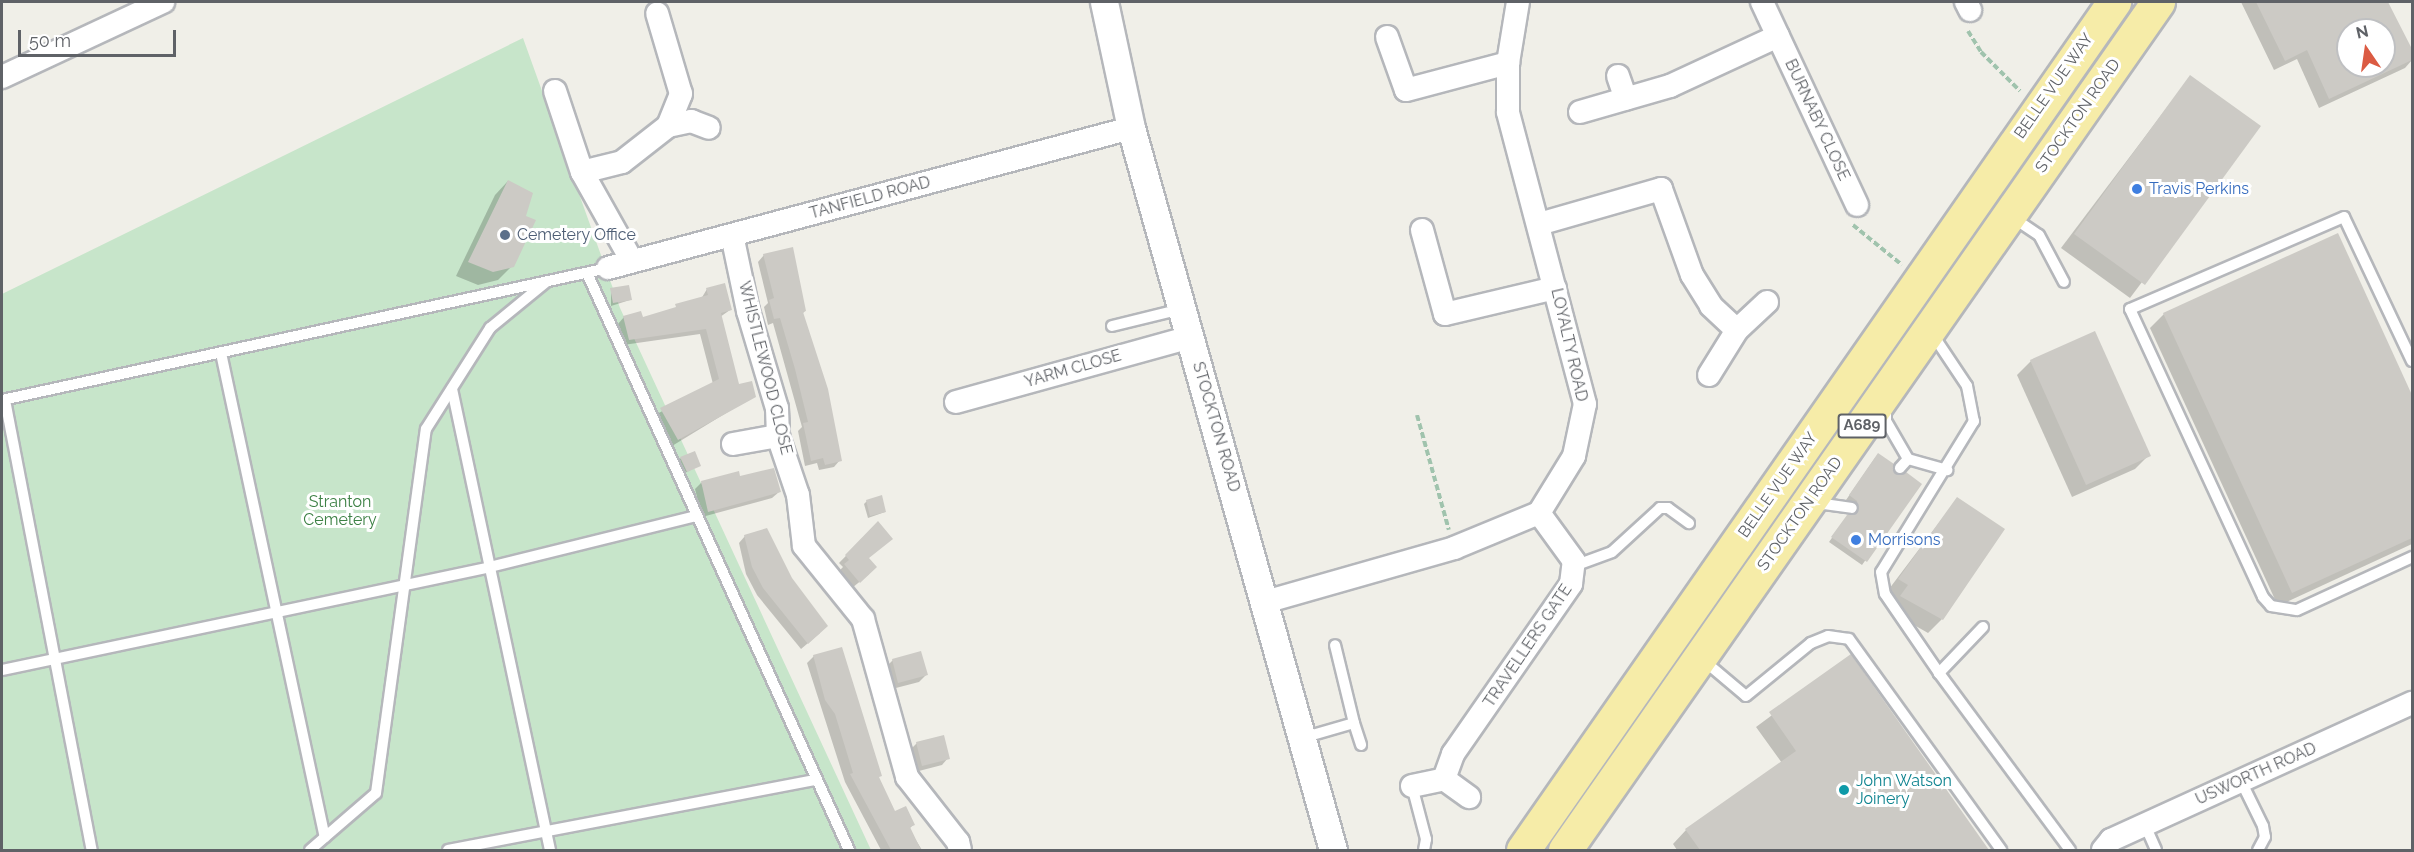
<!DOCTYPE html>
<style>
body{margin:0}
#map{position:relative;width:2414px;height:852px;overflow:hidden;background:#f0efe8;font-family:Raleway,sans-serif}
div>[style]{position:absolute}
[style*='--x']{left:calc(var(--x)*1px);top:calc(var(--y)*1px);width:calc(var(--w)*1px);rotate:calc(var(--a)*1deg)}
.green>*{inset:0;background:#c7e5ca}
.shadow>*{inset:0;background:#0003}
.building>*{inset:0;background:#cccac5}
.path>*{height:4px;margin-top:-2px;transform-origin:0;background:repeating-linear-gradient(90deg,#a0c3ad 0 6px,transparent 0 9px)}
.roads{filter:drop-shadow(2px 0 #b5b7bb) drop-shadow(-2px 0 #b5b7bb) drop-shadow(0 2px #b5b7bb) drop-shadow(0 -2px #b5b7bb)}
.service>*{height:10px;margin:-5px;padding:0 5px;transform-origin:5px;border-radius:5px;background:#fff}
.minor>*{height:22px;margin:-11px;padding:0 11px;transform-origin:11px;border-radius:11px;background:#fff}
.tertiary>*{height:27px;margin:-13.5px;padding:0 13.5px;transform-origin:13.5px;border-radius:13.5px;background:#fff}
.trunk>*{height:33px;margin:-16.5px;padding:0 16.5px;transform-origin:16.5px;border-radius:16.5px;background:#f6eca8}
.dots>*{width:16px;height:16px;translate:-50% -50%;box-sizing:border-box;border:3px solid #fff;border-radius:50%}
span{translate:-50% -50%;white-space:nowrap;text-align:center;line-height:1.15;-webkit-text-stroke:6px #fff;paint-order:stroke}
.shield-label span{padding:2px 4px;background:#fff;border:2px solid;border-radius:4px;-webkit-text-stroke-width:0}
.shield-label{font-size:15px;color:#5f6267;font-weight:700}
.street-label{font-size:16px;color:#5f6267}
.shop-label{font-size:16px;color:#366cbe}
.left{translate:0 -50%;text-align:left}
.service-label{font-size:16px;color:#4e5e75}
.park-label{font-size:16px;color:#3d8145}
.culture-label{font-size:16px;color:#0d838f}
.frame{position:absolute;inset:0;border:3px solid #5f6267;pointer-events:none}
.north{position:absolute;left:2336px;top:18px;width:60px;height:60px;box-sizing:border-box;background:#fff;border:2px solid #bfc0c2;border-radius:50%;rotate:347deg;font-size:16px;font-weight:700;line-height:24px;text-align:center;color:#5f6267}
.north::after{content:'';display:block;margin:auto;width:21px;height:27px;background:#db5b43;clip-path:polygon(50% 0,100% 100%,50% 72%,0 100%)}
.scale{position:absolute;left:18px;top:30px;width:158px;height:27px;box-sizing:border-box;border:3px solid #5f6267;border-top:0;padding-left:8px;font-size:18px;line-height:21px;white-space:nowrap;color:#5f6267;-webkit-text-stroke:4px #fff;paint-order:stroke}
</style>
<div id="map">
<div class="green">
<i style="clip-path:polygon(523px 38px,620px 308px,871px 850px,2px 850px,2px 294px)"></i>
</div>
<div class="shadow">
<i style="clip-path:polygon(evenodd,2241px 2px,2386px 2px,2412px 52px,2412px 60px,2405px 68px,2319px 108px,2297px 59px,2274px 70px,2241px 2px,2348px 30px,2384px 30px,2384px 66px,2348px 66px,2348px 30px)"></i>
<i style="clip-path:polygon(2190px 77px,2259px 126px,2130px 298px,2061px 248px)"></i>
<i style="clip-path:polygon(508px 181px,512px 266px,498px 280px,478px 285px,456px 276px,495px 195px)"></i>
<i style="clip-path:polygon(2337px 235px,2412px 399px,2412px 544px,2278px 606px,2150px 328px,2164px 314px)"></i>
<i style="clip-path:polygon(764px 255px,805px 311px,802px 314px,840px 460px,834px 467px,819px 470px,817px 463px,805px 466px,798px 431px,802px 427px,773px 323px,768px 325px,764px 307px,768px 303px,758px 262px)"></i>
<i style="clip-path:polygon(611px 289px,630px 300px,611px 306px)"></i>
<i style="clip-path:polygon(707px 289px,730px 310px,720px 317px,738px 386px,754px 396px,672px 446px,655px 415px,713px 384px,700px 334px,623px 345px,618px 324px,624px 317px,642px 319px,671px 311px,701px 299px)"></i>
<i style="clip-path:polygon(2031px 361px,2149px 455px,2135px 469px,2072px 497px,2017px 375px)"></i>
<i style="clip-path:polygon(681px 458px,700px 465px,683px 474px,678px 461px)"></i>
<i style="clip-path:polygon(1875px 458px,1894px 476px,1920px 484px,1862px 565px,1829px 542px,1844px 521px,1855px 515px,1853px 505px,1846px 500px)"></i>
<i style="clip-path:polygon(739px 477px,779px 492px,772px 498px,702px 517px,695px 489px,702px 482px)"></i>
<i style="clip-path:polygon(1957px 499px,1942px 619px,1928px 633px,1888px 610px,1896px 600px,1886px 593px)"></i>
<i style="clip-path:polygon(867px 501px,885px 512px,868px 518px,864px 504px)"></i>
<i style="clip-path:polygon(878px 523px,868px 559px,869px 574px,852px 588px,838px 572px,843px 567px,839px 563px)"></i>
<i style="clip-path:polygon(745px 536px,820px 633px,801px 649px,757px 595px,746px 574px,739px 543px)"></i>
<i style="clip-path:polygon(814px 656px,894px 813px,913px 825px,909px 829px,922px 850px,881px 850px,845px 782px,807px 663px)"></i>
<i style="clip-path:polygon(1851px 657px,1988px 850px,1677px 850px,1673px 844px,1686px 830px,1782px 763px,1756px 727px)"></i>
<i style="clip-path:polygon(893px 660px,926px 675px,919px 682px,892px 689px,886px 667px)"></i>
<i style="clip-path:polygon(917px 743px,948px 758px,942px 765px,915px 772px,910px 750px)"></i>
</div>
<div class="building">
<i style="clip-path:polygon(evenodd,2256px 2px,2388px 2px,2412px 49px,2412px 60px,2329px 99px,2307px 50px,2285px 61px,2256px 2px,2348px 30px,2384px 30px,2384px 66px,2348px 66px,2348px 30px)"></i>
<i style="clip-path:polygon(2190px 75px,2261px 126px,2145px 285px,2074px 234px)"></i>
<i style="clip-path:polygon(508px 180px,533px 193px,526px 216px,536px 220px,514px 267px,493px 272px,468px 262px)"></i>
<i style="clip-path:polygon(2338px 233px,2412px 395px,2412px 538px,2292px 593px,2163px 313px)"></i>
<i style="clip-path:polygon(793px 247px,806px 311px,803px 312px,828px 389px,842px 461px,825px 465px,823px 458px,811px 461px,803px 423px,808px 422px,795px 369px,780px 318px,774px 319px,769px 300px,774px 298px,763px 254px)"></i>
<i style="clip-path:polygon(725px 283px,732px 310px,721px 313px,739px 384px,752px 381px,756px 397px,678px 440px,660px 408px,719px 379px,706px 329px,629px 340px,623px 316px,641px 311px,643px 317px,676px 307px,675px 304px,708px 295px,706px 288px)"></i>
<i style="clip-path:polygon(629px 285px,632px 300px,613px 303px,610px 288px)"></i>
<i style="clip-path:polygon(2095px 331px,2151px 456px,2086px 485px,2030px 360px)"></i>
<i style="clip-path:polygon(695px 451px,701px 466px,687px 472px,680px 457px)"></i>
<i style="clip-path:polygon(1878px 453px,1894px 464px,1896px 474px,1906px 472px,1922px 484px,1867px 562px,1831px 537px,1847px 515px,1858px 512px,1857px 501px,1849px 495px)"></i>
<i style="clip-path:polygon(774px 468px,781px 492px,708px 512px,701px 481px,739px 471px,740px 476px)"></i>
<i style="clip-path:polygon(882px 495px,886px 512px,870px 516px,866px 500px)"></i>
<i style="clip-path:polygon(1957px 497px,2005px 529px,1943px 620px,1900px 596px,1908px 585px,1898px 579px)"></i>
<i style="clip-path:polygon(878px 521px,893px 539px,869px 558px,877px 567px,860px 583px,844px 564px,849px 560px,845px 555px)"></i>
<i style="clip-path:polygon(767px 528px,792px 578px,828px 626px,808px 644px,763px 588px,752px 567px,744px 535px)"></i>
<i style="clip-path:polygon(842px 647px,882px 776px,879px 777px,895px 811px,906px 806px,915px 825px,910px 827px,921px 850px,891px 850px,850px 774px,853px 773px,835px 714px,825px 700px,813px 655px)"></i>
<i style="clip-path:polygon(921px 651px,928px 675px,898px 683px,892px 659px)"></i>
<i style="clip-path:polygon(1851px 654px,1989px 850px,1700px 850px,1685px 829px,1796px 751px,1769px 712px)"></i>
<i style="clip-path:polygon(944px 735px,950px 759px,922px 766px,916px 742px)"></i>
</div>
<div class="path">
<i style="--x:1968;--y:31;--w:25;--a:58"></i>
<i style="--x:1981;--y:52;--w:55;--a:45"></i>
<i style="--x:1853;--y:225;--w:63;--a:39.2"></i>
<i style="--x:1417;--y:415;--w:119;--a:74.5"></i>
</div>
<div class="roads">
<div class="service">
<i style="--x:2012;--y:217;--w:32;--a:34"></i>
<i style="--x:2039;--y:235;--w:53;--a:62"></i>
<i style="--x:587;--y:273;--w:634;--a:65.58"></i>
<i style="--x:1112;--y:326;--w:72;--a:-13.7"></i>
<i style="--x:1931;--y:332;--w:65;--a:56.3"></i>
<i style="--x:1967;--y:386;--w:36;--a:79"></i>
<i style="--x:1974;--y:421;--w:177;--a:121.6"></i>
<i style="--x:1881;--y:572;--w:22;--a:80"></i>
<i style="--x:1885;--y:594;--w:96;--a:55.6"></i>
<i style="--x:221;--y:353;--w:495;--a:77.9"></i>
<i style="--x:2412;--y:361;--w:159;--a:-115.3"></i>
<i style="--x:2344;--y:217;--w:233;--a:156.7"></i>
<i style="--x:2130;--y:309;--w:317;--a:65.2"></i>
<i style="--x:2263;--y:597;--w:12;--a:48"></i>
<i style="--x:2271;--y:606;--w:26;--a:9"></i>
<i style="--x:2297;--y:610;--w:127;--a:-24.7"></i>
<i style="--x:452;--y:389;--w:471;--a:78"></i>
<i style="--x:2;--y:400;--w:620;--a:-12.29"></i>
<i style="--x:5;--y:400;--w:458;--a:79.1"></i>
<i style="--x:1886;--y:406;--w:15;--a:90"></i>
<i style="--x:1886;--y:421;--w:44;--a:59.9"></i>
<i style="--x:1908;--y:459;--w:12;--a:132"></i>
<i style="--x:1908;--y:459;--w:41;--a:15.8"></i>
<i style="--x:1815;--y:508;--w:10;--a:-24"></i>
<i style="--x:1824;--y:504;--w:28;--a:8"></i>
<i style="--x:1574;--y:566;--w:40;--a:-20.2"></i>
<i style="--x:1612;--y:552;--w:65;--a:-42.5"></i>
<i style="--x:1660;--y:508;--w:8;--a:0"></i>
<i style="--x:1668;--y:508;--w:26;--a:36"></i>
<i style="--x:1983;--y:627;--w:64;--a:133.7"></i>
<i style="--x:1939;--y:673;--w:220;--a:53.5"></i>
<i style="--x:1702;--y:659;--w:57;--a:40.1"></i>
<i style="--x:1746;--y:696;--w:84;--a:-39.2"></i>
<i style="--x:1811;--y:643;--w:18;--a:-22"></i>
<i style="--x:1828;--y:636;--w:21;--a:8"></i>
<i style="--x:1849;--y:639;--w:260;--a:54.2"></i>
<i style="--x:2;--y:670;--w:499;--a:-11.9"></i>
<i style="--x:490;--y:567;--w:212;--a:-13.9"></i>
<i style="--x:1354;--y:723;--w:23;--a:72"></i>
<i style="--x:1302;--y:738;--w:54;--a:-16.1"></i>
<i style="--x:1354;--y:723;--w:80;--a:-103.7"></i>
<i style="--x:2241;--y:781;--w:50;--a:63.9"></i>
<i style="--x:2263;--y:826;--w:11;--a:80"></i>
<i style="--x:2265;--y:837;--w:15;--a:118"></i>
<i style="--x:1412;--y:786;--w:55;--a:75.2"></i>
<i style="--x:1426;--y:839;--w:11;--a:100"></i>
<i style="--x:2145;--y:825;--w:27;--a:66"></i>
<i style="--x:310;--y:850;--w:87;--a:-40.8"></i>
<i style="--x:376;--y:793;--w:367;--a:-82.2"></i>
<i style="--x:426;--y:429;--w:120;--a:-57.6"></i>
<i style="--x:490;--y:328;--w:72;--a:-39.4"></i>
<i style="--x:448;--y:850;--w:374;--a:-10.8"></i>
</div>
<div class="minor">
<i style="--x:1762;--y:2;--w:224;--a:64.9"></i>
<i style="--x:1966;--y:2;--w:9;--a:63"></i>
<i style="--x:1387;--y:37;--w:56;--a:70.3"></i>
<i style="--x:1406;--y:90;--w:106;--a:-14.8"></i>
<i style="--x:1618;--y:76;--w:24;--a:71"></i>
<i style="--x:2;--y:77;--w:178;--a:-25"></i>
<i style="--x:555;--y:91;--w:85;--a:71.6"></i>
<i style="--x:582;--y:172;--w:102;--a:60.7"></i>
<i style="--x:1580;--y:112;--w:94;--a:-16.1"></i>
<i style="--x:1670;--y:86;--w:119;--a:-24.8"></i>
<i style="--x:668;--y:126;--w:24;--a:-12"></i>
<i style="--x:691;--y:121;--w:19;--a:21"></i>
<i style="--x:582;--y:172;--w:41;--a:-14"></i>
<i style="--x:622;--y:162;--w:58;--a:-38"></i>
<i style="--x:668;--y:126;--w:35;--a:-68"></i>
<i style="--x:681;--y:94;--w:84;--a:-106.5"></i>
<i style="--x:1539;--y:224;--w:127;--a:-16"></i>
<i style="--x:1661;--y:189;--w:91;--a:70.2"></i>
<i style="--x:1692;--y:275;--w:36;--a:58"></i>
<i style="--x:1711;--y:306;--w:35;--a:43"></i>
<i style="--x:1422;--y:230;--w:87;--a:74.7"></i>
<i style="--x:1445;--y:314;--w:113;--a:-13.3"></i>
<i style="--x:732;--y:235;--w:78;--a:78.1"></i>
<i style="--x:748;--y:311;--w:101;--a:73.4"></i>
<i style="--x:777;--y:408;--w:28;--a:88"></i>
<i style="--x:778;--y:436;--w:62;--a:71.3"></i>
<i style="--x:798;--y:495;--w:51;--a:83.3"></i>
<i style="--x:804;--y:546;--w:94;--a:51.1"></i>
<i style="--x:863;--y:619;--w:164;--a:74.4"></i>
<i style="--x:907;--y:777;--w:83;--a:51.9"></i>
<i style="--x:958;--y:842;--w:8;--a:76"></i>
<i style="--x:608;--y:268;--w:541;--a:-14.99"></i>
<i style="--x:1709;--y:375;--w:53;--a:-58.1"></i>
<i style="--x:1737;--y:330;--w:41;--a:-43"></i>
<i style="--x:956;--y:402;--w:244;--a:-15.5"></i>
<i style="--x:733;--y:444;--w:46;--a:-10.1"></i>
<i style="--x:1265;--y:602;--w:197;--a:-15.9"></i>
<i style="--x:1454;--y:548;--w:92;--a:-22.4"></i>
<i style="--x:1539;--y:513;--w:67;--a:-58.4"></i>
<i style="--x:1574;--y:456;--w:53;--a:-78.1"></i>
<i style="--x:1585;--y:404;--w:302;--a:-104.8"></i>
<i style="--x:1508;--y:112;--w:49;--a:-90"></i>
<i style="--x:1508;--y:63;--w:62;--a:-80.7"></i>
<i style="--x:1444;--y:779;--w:27;--a:-70"></i>
<i style="--x:1453;--y:754;--w:207;--a:-55.2"></i>
<i style="--x:1571;--y:584;--w:23;--a:-83"></i>
<i style="--x:1574;--y:561;--w:59;--a:-126.1"></i>
<i style="--x:1412;--y:786;--w:33;--a:-12"></i>
<i style="--x:1444;--y:779;--w:31;--a:36"></i>
<i style="--x:2103;--y:850;--w:13;--a:-51"></i>
<i style="--x:2111;--y:840;--w:331;--a:-24.5"></i>
</div>
<div class="tertiary">
<i style="--x:1104;--y:2;--w:129;--a:77.9"></i>
<i style="--x:1131;--y:128;--w:750;--a:74.37"></i>
</div>
<div class="trunk">
<i style="--x:1523;--y:850;--w:1034;--a:-55.13"></i>
<i style="--x:1565;--y:850;--w:1035;--a:-55.04"></i>
</div>
</div>
<div class="dots">
<i style="left:2137px;top:189px;background:#3f7fe0"></i>
<i style="left:505px;top:235px;background:#5c6f8a"></i>
<i style="left:1856px;top:540px;background:#3f7fe0"></i>
<i style="left:1844px;top:790px;background:#0f9aa8"></i>
</div>
<div class="shield-label">
<span style="left:1862px;top:426px">A689</span>
</div>
<div class="street-label">
<span style="left:2054px;top:86px;rotate:-55deg">BELLE VUE WAY</span>
<span style="left:2078px;top:116px;rotate:-55deg">STOCKTON ROAD</span>
<span style="left:1817px;top:120px;rotate:65deg">BURNABY CLOSE</span>
<span style="left:870px;top:198px;rotate:-15deg">TANFIELD ROAD</span>
<span style="left:1569px;top:345px;rotate:77deg">LOYALTY ROAD</span>
<span style="left:765px;top:368px;rotate:76deg">WHISTLEWOOD CLOSE</span>
<span style="left:1073px;top:369px;rotate:-16deg">YARM CLOSE</span>
<span style="left:1216px;top:427px;rotate:74deg">STOCKTON ROAD</span>
<span style="left:1778px;top:485px;rotate:-55deg">BELLE VUE WAY</span>
<span style="left:1800px;top:514px;rotate:-55deg">STOCKTON ROAD</span>
<span style="left:1528px;top:646px;rotate:-56deg">TRAVELLERS GATE</span>
<span style="left:2256px;top:774px;rotate:-24deg">USWORTH ROAD</span>
</div>
<div class="shop-label">
<span class="left" style="left:2149px;top:189px">Travis Perkins</span>
<span class="left" style="left:1868px;top:540px">Morrisons</span>
</div>
<div class="service-label">
<span class="left" style="left:517px;top:235px">Cemetery Office</span>
</div>
<div class="park-label">
<span style="left:340px;top:511px">Stranton<br>Cemetery</span>
</div>
<div class="culture-label">
<span class="left" style="left:1856px;top:790px">John Watson<br>Joinery</span>
</div>
<div class="frame"></div>
<div class="north">N</div>
<div class="scale">50 m</div>
</div>
